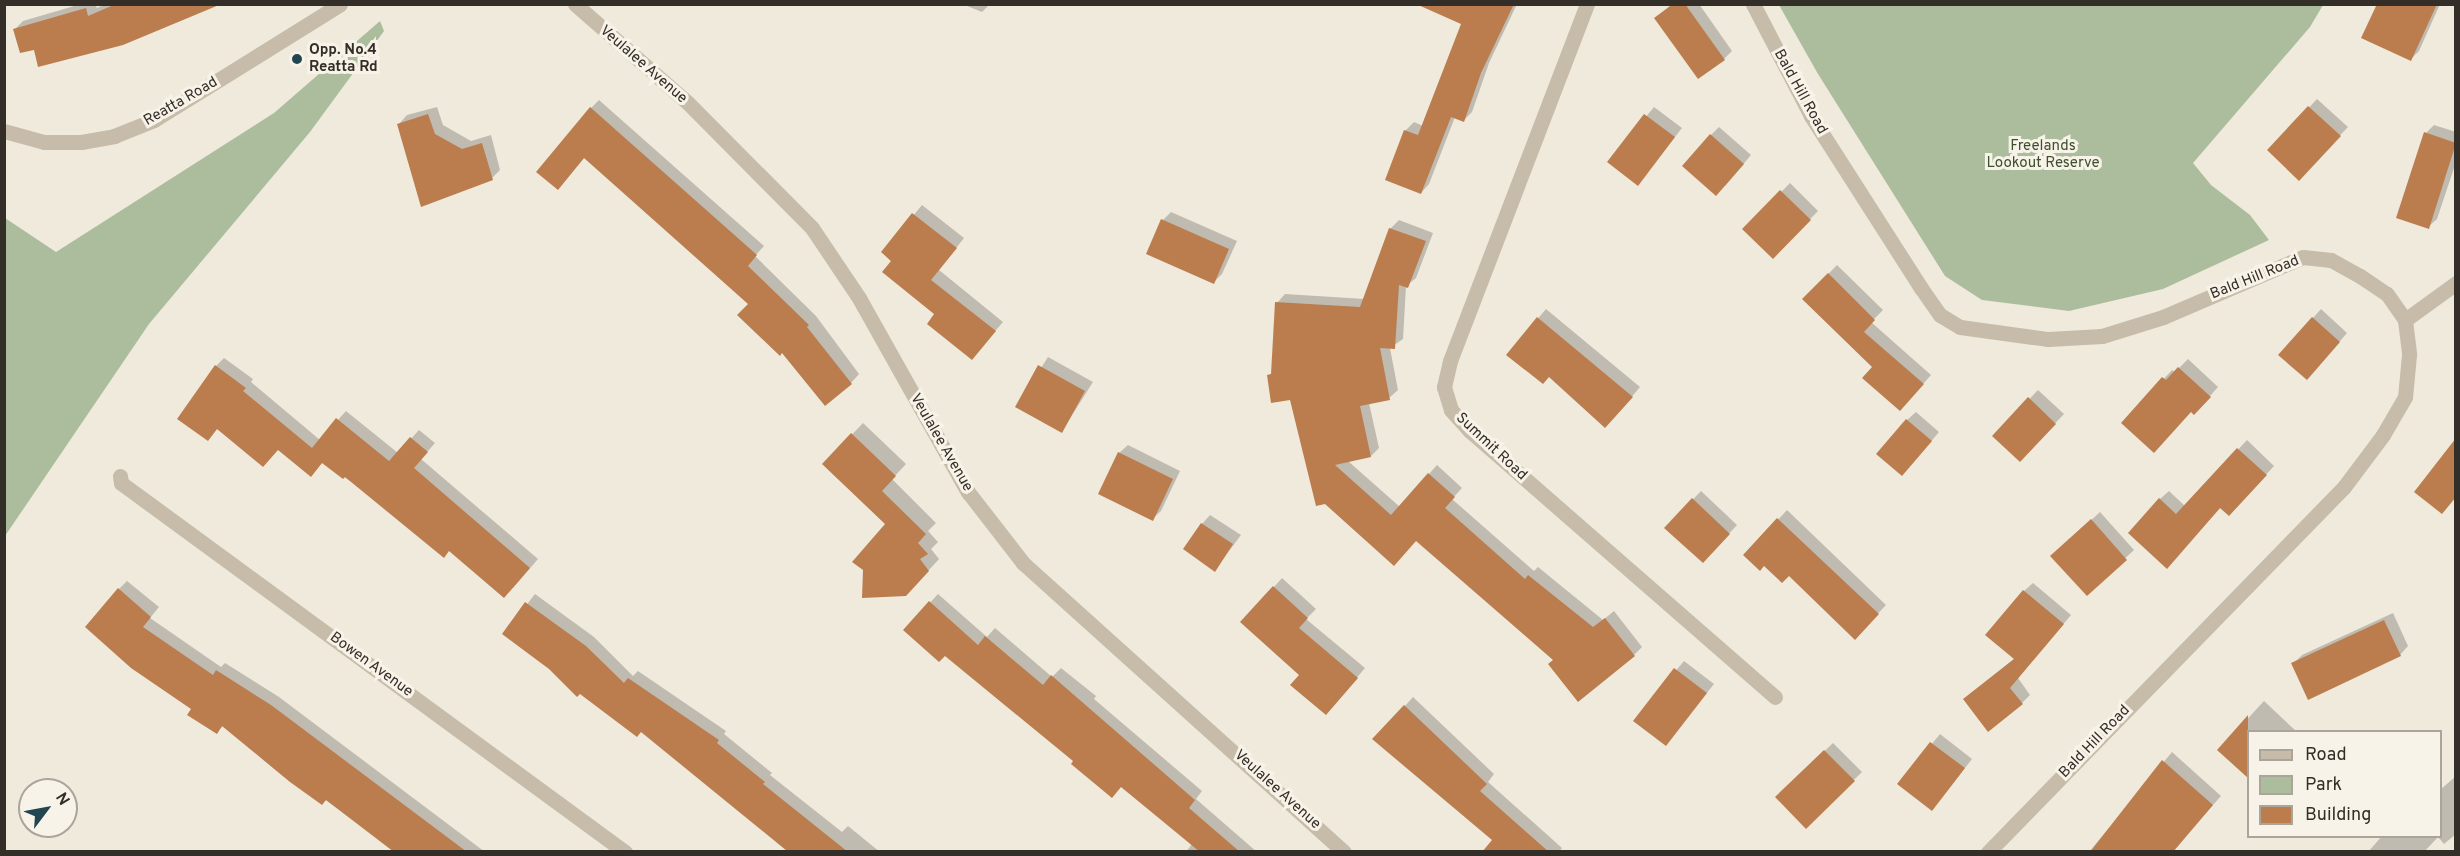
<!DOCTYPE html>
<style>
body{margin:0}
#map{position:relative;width:2460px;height:856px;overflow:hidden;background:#efeadc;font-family:Overpass,sans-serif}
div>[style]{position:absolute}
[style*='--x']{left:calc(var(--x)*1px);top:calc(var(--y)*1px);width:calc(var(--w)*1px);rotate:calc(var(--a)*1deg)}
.green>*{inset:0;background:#acbd9d}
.shadow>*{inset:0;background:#0003}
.building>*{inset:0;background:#bb7d4e}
.minor>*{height:15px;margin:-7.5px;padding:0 7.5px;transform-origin:7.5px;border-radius:7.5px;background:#c6bca9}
.tertiary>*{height:15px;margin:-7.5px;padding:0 7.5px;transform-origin:7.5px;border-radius:7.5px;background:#c6bca9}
.dots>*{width:16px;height:16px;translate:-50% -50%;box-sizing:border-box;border:3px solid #f8f3e8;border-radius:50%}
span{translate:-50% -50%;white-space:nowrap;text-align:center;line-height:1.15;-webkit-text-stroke:6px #f8f3e8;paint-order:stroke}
.poi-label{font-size:15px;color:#342e28;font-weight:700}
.left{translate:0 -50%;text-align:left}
.street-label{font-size:15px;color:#342e28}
.park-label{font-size:15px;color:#3d502e}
.frame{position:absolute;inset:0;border:6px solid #342e28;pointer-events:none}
.legend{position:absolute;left:2247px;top:730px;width:195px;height:108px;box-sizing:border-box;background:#f8f3e8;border:2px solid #aaa49b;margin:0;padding:8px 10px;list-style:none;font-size:18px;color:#342e28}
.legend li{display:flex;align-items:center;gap:12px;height:30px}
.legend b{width:30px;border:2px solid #aaa49b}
.north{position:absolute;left:18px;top:778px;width:60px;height:60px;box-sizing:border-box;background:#f8f3e8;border:2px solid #aaa49b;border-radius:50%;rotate:58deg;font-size:16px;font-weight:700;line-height:24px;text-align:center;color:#342e28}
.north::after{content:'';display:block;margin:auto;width:21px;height:27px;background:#214652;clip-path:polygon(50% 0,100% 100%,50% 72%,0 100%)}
</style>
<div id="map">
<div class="green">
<i style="clip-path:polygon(1779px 5px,2323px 5px,2310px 27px,2193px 163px,2211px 185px,2250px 215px,2269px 240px,2163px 289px,2069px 311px,1982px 300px,1945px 276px,1818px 74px)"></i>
<i style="clip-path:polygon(380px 21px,384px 31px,310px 132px,149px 324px,5px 536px,5px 218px,56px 252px,274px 113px)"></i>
</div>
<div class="shadow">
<i style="clip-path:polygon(81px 4px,95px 4px,97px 8px,106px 4px,187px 4px,189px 11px,15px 29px,23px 21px)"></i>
<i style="clip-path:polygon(962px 4px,990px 4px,982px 12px)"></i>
<i style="clip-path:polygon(1479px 4px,1517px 4px,1489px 63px,1472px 112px,1464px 120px,1455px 117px,1429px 184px,1421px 193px,1405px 131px,1414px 122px,1423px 126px)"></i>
<i style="clip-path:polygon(1672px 4px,1699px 4px,1732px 51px,1724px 59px,1656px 18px)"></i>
<i style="clip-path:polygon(2378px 4px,2440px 4px,2419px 51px,2411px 59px)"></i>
<i style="clip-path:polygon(2317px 99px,2348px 127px,2299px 178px,2269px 150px)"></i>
<i style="clip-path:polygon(599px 100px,764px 246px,755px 256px,816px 316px,859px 374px,851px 383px,825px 404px,750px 304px,585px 157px,558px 188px,591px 108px)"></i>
<i style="clip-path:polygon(437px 107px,443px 125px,471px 141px,491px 135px,500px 170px,492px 178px,399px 124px,407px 115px)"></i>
<i style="clip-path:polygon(1654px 107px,1682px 128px,1638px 184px,1609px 162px)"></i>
<i style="clip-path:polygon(2434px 125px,2456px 132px,2456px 162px,2437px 219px,2428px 227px,2426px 133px)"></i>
<i style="clip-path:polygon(1719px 127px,1751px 155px,1725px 186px,1711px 135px)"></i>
<i style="clip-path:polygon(1790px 183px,1818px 211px,1773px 257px,1745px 229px)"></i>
<i style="clip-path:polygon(922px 205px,964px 238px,939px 270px,1003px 322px,972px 358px,883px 252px)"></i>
<i style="clip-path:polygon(1171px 212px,1237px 241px,1222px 274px,1214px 282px,1163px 220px)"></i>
<i style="clip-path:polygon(1399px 220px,1433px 233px,1416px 278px,1406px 286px,1403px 339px,1390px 348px,1398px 390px,1389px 398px,1369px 403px,1379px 448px,1371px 456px,1348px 461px,1400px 507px,1437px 465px,1462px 488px,1452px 499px,1534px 571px,1538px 567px,1603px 620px,1614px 611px,1642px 647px,1634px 655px,1554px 659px,1416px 539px,1394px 564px,1291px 399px,1269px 376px,1273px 372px,1277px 303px,1285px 294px,1365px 299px,1390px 229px)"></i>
<i style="clip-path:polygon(1837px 265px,1883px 310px,1871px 322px,1931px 375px,1909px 400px,1804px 299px)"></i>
<i style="clip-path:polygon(1546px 309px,1640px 387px,1614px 418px,1549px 375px,1508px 354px)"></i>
<i style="clip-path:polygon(2321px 309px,2347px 333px,2315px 370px,2280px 355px)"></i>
<i style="clip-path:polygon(1048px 357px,1093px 382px,1062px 431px,1017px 406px)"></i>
<i style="clip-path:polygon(224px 358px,253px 379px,251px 382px,320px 440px,346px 411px,398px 453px,419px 430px,435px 443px,421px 459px,538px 559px,513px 588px,449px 550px,323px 462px,311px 475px,278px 449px,218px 428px,208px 439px,216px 366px)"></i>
<i style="clip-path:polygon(2188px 359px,2218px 387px,2202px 405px,2191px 411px,2123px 423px,2172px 370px,2175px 372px)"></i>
<i style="clip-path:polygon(2038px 390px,2064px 414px,2020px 460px,1994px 436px)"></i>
<i style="clip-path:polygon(1916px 412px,1939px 432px,1911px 465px,1907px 420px)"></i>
<i style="clip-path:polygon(863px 423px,906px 464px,892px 479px,936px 523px,928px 531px,938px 542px,931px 549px,939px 559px,917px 583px,887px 524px,824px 464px)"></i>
<i style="clip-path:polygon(2247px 440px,2274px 466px,2237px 506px,2221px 507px,2175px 558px,2160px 499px,2169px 491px,2185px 506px)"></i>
<i style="clip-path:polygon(1128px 445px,1180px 471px,1161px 511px,1152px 519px,1119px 453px)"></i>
<i style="clip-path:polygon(1701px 491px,1737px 525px,1711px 553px,1666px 528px)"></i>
<i style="clip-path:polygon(1787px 510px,1886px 605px,1855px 638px,1789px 574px,1745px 555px)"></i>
<i style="clip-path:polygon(2100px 512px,2134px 550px,2087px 594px,2061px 548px)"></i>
<i style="clip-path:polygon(1210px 515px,1241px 535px,1215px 570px,1202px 524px)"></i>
<i style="clip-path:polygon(1282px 578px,1316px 609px,1306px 619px,1365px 668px,1334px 705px,1301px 675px,1274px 587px)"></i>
<i style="clip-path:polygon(127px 581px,159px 607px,150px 618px,221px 667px,225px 663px,279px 697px,485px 852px,398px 852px,223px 726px,217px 732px,193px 709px,119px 589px)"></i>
<i style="clip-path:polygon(2033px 583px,2071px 615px,2018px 678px,2030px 695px,2022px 703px,1965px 699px,2015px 658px,2024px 591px)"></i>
<i style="clip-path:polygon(535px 594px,594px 637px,633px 676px,638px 671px,726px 731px,724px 734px,772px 773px,770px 775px,842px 832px,848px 826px,880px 852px,790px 852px,641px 731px,504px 634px)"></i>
<i style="clip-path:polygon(938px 594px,987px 637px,995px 628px,1052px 677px,1061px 668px,1096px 696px,1094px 699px,1202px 791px,1196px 799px,1257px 852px,1186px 852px,1192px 844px,1121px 786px,1075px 761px,945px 654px,905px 630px)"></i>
<i style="clip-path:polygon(2393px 613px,2408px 646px,2400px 655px,2293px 664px,2302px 655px)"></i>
<i style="clip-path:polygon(1684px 661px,1714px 684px,1666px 744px,1635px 720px)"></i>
<i style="clip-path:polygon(1413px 697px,1494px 774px,1488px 782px,1562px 848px,1559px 852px,1484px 852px,1494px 840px,1405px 706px)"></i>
<i style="clip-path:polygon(2264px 701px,2297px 732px,2248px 732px,2248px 776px,2219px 750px)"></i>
<i style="clip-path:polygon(1940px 734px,1972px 759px,1940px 800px,1899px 784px)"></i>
<i style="clip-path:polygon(1833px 743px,1862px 772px,1806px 827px,1777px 797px)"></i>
<i style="clip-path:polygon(2172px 752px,2221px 796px,2197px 823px,2161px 852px,2089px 852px)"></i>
<i style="clip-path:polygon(2456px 776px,2456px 834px,2444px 844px,2438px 837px,2424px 852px,2368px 852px,2382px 836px,2440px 836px,2440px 790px)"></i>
</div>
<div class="building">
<i style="clip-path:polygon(116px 4px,219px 5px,123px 45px,38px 67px,34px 50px,20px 53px,13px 29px,86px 8px,88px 16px)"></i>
<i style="clip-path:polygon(1416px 4px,1514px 4px,1481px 73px,1464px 122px,1451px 117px,1421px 194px,1385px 180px,1404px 130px,1418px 135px,1461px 24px)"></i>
<i style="clip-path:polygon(1673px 4px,1685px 4px,1725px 60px,1698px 79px,1654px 18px)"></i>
<i style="clip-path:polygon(2377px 4px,2437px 4px,2411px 61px,2361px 38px)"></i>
<i style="clip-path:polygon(2308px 106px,2341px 136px,2299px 181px,2267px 150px)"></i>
<i style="clip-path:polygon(590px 107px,757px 255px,748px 266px,809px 325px,807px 327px,852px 384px,825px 406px,782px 353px,780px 356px,737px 315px,748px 304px,584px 158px,558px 190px,536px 172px)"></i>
<i style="clip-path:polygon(428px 114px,435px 134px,462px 149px,482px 143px,493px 180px,421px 207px,397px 124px)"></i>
<i style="clip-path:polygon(1644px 114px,1675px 137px,1638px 186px,1607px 162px)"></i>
<i style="clip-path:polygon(2424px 132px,2456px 143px,2429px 229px,2396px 218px)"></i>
<i style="clip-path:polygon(1710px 134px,1744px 164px,1716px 196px,1682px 166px)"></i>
<i style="clip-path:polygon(1780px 190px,1811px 220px,1773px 259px,1742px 229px)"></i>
<i style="clip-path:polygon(912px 213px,957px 248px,931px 280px,996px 331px,972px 360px,927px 324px,934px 314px,882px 272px,891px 261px,881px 252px)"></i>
<i style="clip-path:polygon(1161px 219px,1229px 249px,1214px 284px,1146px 254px)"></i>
<i style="clip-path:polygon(1389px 228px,1426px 241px,1408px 288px,1399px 285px,1395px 349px,1380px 348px,1390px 400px,1360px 406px,1371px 457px,1335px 465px,1391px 515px,1428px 473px,1455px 497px,1445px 508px,1525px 579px,1528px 575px,1593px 627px,1605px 618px,1635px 656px,1578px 702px,1548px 664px,1553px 660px,1416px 541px,1394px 566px,1325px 504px,1316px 506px,1290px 400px,1271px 403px,1267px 375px,1271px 374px,1275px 302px,1360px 307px)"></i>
<i style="clip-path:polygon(1828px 273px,1875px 320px,1864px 332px,1924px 384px,1900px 411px,1862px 378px,1872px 367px,1802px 299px)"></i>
<i style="clip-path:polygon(1537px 317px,1633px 397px,1605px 428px,1549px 377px,1543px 384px,1506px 355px)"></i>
<i style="clip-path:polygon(2312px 317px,2340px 342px,2307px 380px,2278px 355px)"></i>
<i style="clip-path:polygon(215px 365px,246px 388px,243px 391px,312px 448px,336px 418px,389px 461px,410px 437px,428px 452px,414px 468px,530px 568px,504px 598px,449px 551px,444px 558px,345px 477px,343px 479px,322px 463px,311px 477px,278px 450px,263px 467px,217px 429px,208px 441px,177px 419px)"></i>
<i style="clip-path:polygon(1038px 365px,1085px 391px,1062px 433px,1015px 407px)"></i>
<i style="clip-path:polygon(2178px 367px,2211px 397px,2194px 415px,2191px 412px,2154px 453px,2121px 423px,2162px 377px,2166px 380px)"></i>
<i style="clip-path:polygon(2028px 397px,2056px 424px,2020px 462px,1992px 436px)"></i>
<i style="clip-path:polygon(1906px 419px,1932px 441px,1902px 476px,1876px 454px)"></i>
<i style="clip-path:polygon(851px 433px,896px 476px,882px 491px,926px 534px,918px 543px,928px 554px,920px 559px,929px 571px,906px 596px,862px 598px,863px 570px,852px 562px,885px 524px,822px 464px)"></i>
<i style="clip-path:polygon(2456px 438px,2456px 497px,2442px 514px,2414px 492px)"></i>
<i style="clip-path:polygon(2237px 448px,2267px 475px,2229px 516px,2220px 508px,2167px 569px,2128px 533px,2159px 498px,2176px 514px)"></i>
<i style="clip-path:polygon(1118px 452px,1173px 479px,1153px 521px,1098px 494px)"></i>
<i style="clip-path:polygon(1692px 498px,1730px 534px,1703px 563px,1664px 528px)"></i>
<i style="clip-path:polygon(1777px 518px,1879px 614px,1855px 640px,1789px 576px,1782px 583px,1764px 566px,1760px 571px,1743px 555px)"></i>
<i style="clip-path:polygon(2091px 519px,2127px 560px,2087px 596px,2050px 556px)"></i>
<i style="clip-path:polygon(1201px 523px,1233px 544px,1215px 572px,1183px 549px)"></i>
<i style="clip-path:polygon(1273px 586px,1308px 618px,1299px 628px,1358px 678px,1326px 715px,1290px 685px,1299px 675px,1240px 622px)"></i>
<i style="clip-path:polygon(118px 588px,151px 617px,143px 627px,213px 675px,216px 670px,271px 705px,467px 852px,394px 852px,326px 800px,322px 805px,290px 782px,222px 726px,217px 734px,187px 715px,191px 709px,131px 668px,85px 627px)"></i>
<i style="clip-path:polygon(2023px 590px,2064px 624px,2010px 688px,2023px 704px,1988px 732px,1963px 699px,2014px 659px,1985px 635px)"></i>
<i style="clip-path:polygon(929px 601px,978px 645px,985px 636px,1043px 685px,1051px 675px,1195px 800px,1189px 808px,1240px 852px,1200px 852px,1121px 787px,1112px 798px,1071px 764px,1073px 761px,945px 656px,939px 662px,903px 630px)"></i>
<i style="clip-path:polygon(525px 602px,586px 646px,624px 683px,628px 678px,719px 740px,717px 743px,765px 782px,763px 784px,848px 852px,787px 851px,641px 732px,637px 737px,580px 694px,577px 697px,549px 669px,502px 634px)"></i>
<i style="clip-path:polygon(2384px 620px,2401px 656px,2308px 700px,2291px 663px)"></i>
<i style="clip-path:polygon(1674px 668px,1707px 693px,1666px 746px,1633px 721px)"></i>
<i style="clip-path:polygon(1404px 705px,1487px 784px,1480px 791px,1549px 852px,1482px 852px,1492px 840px,1372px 739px)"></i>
<i style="clip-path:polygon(2248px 715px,2248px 778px,2217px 750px)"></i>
<i style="clip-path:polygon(1930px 742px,1965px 768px,1932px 811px,1897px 784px)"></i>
<i style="clip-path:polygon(1824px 750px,1855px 781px,1806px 829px,1775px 797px)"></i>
<i style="clip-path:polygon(2162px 760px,2213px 805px,2173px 852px,2090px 852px)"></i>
</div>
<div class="minor">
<i style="--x:1587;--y:4;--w:382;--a:111"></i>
<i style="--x:1450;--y:361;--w:27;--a:103"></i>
<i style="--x:1444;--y:387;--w:24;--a:73"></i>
<i style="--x:1451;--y:410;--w:27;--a:48"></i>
<i style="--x:1469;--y:430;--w:406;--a:41.1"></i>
<i style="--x:1753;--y:4;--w:126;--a:62.6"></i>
<i style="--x:1811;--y:116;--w:204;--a:57.4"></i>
<i style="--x:1921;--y:288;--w:33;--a:55"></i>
<i style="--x:1940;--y:315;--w:23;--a:31"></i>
<i style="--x:1960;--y:327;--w:89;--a:7.8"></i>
<i style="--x:2048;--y:339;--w:54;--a:-3.2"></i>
<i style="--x:2102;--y:336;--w:64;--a:-17.3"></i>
<i style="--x:2163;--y:317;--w:152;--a:-23.2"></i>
<i style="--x:2303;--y:257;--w:28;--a:6"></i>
<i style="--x:2331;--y:260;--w:33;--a:29"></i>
<i style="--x:2360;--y:276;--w:32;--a:34"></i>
<i style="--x:2387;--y:294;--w:32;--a:55"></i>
<i style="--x:2405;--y:320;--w:35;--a:83"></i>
<i style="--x:2409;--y:355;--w:42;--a:95.4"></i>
<i style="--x:2405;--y:397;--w:44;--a:120.1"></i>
<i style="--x:2383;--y:435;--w:65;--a:126.9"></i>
<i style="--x:2344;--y:487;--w:510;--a:134.28"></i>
<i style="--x:4;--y:131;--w:41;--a:15.4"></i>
<i style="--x:44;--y:142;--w:37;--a:0"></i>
<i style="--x:81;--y:142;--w:34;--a:-10"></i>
<i style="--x:114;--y:136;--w:43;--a:-21.8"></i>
<i style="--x:154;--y:120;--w:219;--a:-31.9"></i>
<i style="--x:2405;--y:320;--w:63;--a:-36"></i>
<i style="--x:120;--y:476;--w:7;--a:82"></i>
<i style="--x:121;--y:483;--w:625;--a:36.21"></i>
</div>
<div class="tertiary">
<i style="--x:575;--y:4;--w:150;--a:41.2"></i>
<i style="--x:688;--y:103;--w:176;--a:45.2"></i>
<i style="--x:812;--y:228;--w:84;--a:56.1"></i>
<i style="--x:859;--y:298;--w:223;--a:60.7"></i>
<i style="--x:968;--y:492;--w:90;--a:52.2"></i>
<i style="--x:1023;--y:563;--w:432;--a:42"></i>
</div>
<div class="dots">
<i style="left:297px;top:59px;background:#214652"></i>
</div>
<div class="poi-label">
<span class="left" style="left:309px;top:59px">Opp. No.4<br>Reatta Rd</span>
</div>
<div class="street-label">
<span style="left:643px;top:65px;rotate:41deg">Veulalee Avenue</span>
<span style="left:1800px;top:92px;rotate:61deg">Bald Hill Road</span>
<span style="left:181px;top:102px;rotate:-30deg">Reatta Road</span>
<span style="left:2255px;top:278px;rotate:-22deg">Bald Hill Road</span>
<span style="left:941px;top:443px;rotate:60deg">Veulalee Avenue</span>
<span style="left:1491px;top:447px;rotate:43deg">Summit Road</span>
<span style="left:371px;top:665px;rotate:36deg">Bowen Avenue</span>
<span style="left:2095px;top:742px;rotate:-46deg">Bald Hill Road</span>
<span style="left:1277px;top:790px;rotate:42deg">Veulalee Avenue</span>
</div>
<div class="park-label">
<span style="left:2043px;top:155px">Freelands<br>Lookout Reserve</span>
</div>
<div class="frame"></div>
<ul class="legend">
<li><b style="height:8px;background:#c6bca9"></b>Road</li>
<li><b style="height:16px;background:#acbd9d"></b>Park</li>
<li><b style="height:16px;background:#bb7d4e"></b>Building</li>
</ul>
<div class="north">N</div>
</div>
